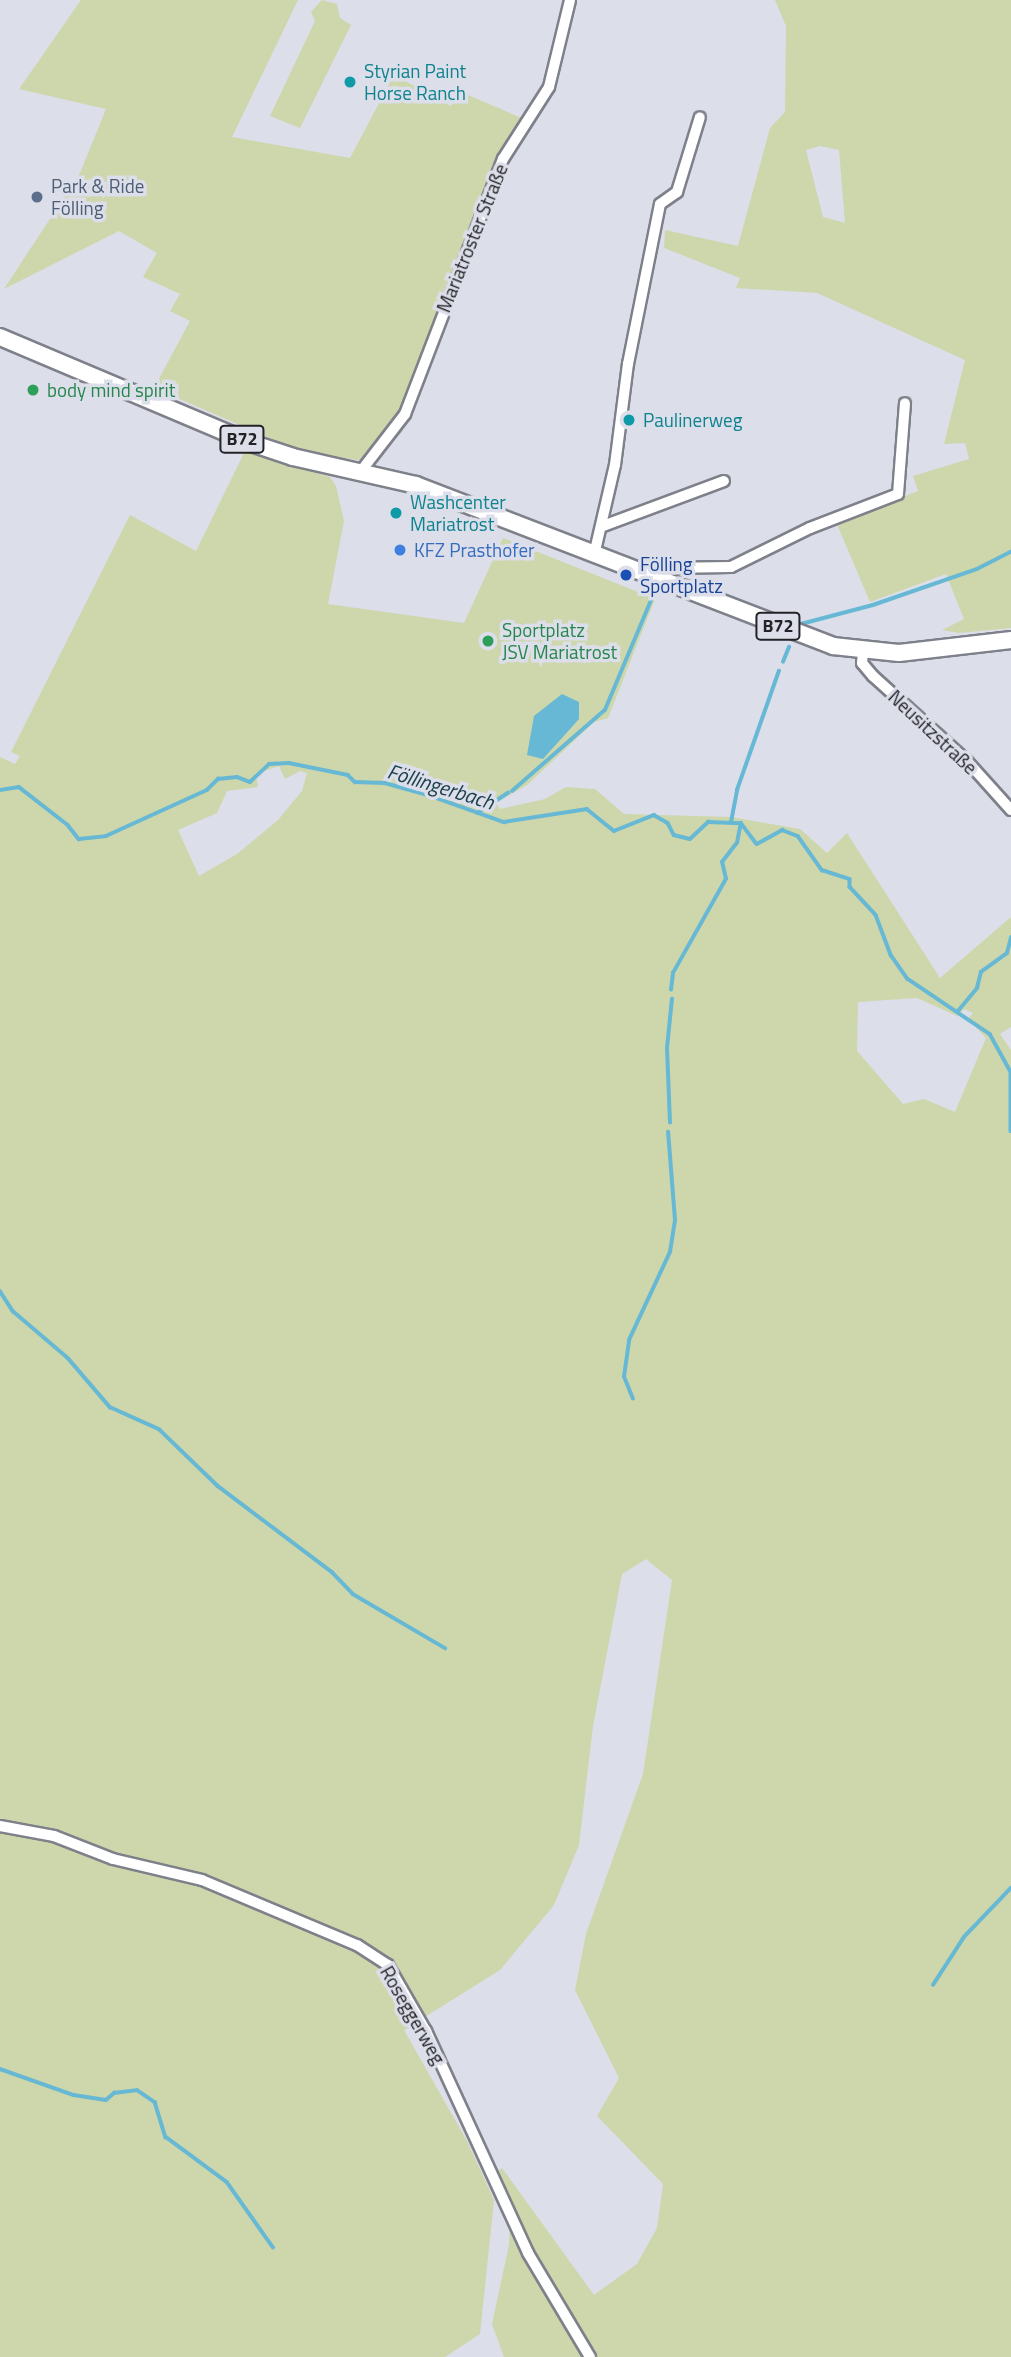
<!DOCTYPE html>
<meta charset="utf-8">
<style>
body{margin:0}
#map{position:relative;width:1011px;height:2357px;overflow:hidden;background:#dcdee9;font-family:"Titillium Web",sans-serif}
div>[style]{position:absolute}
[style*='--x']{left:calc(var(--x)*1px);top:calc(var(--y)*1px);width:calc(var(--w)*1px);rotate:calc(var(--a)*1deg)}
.green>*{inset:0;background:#cdd7ab}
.water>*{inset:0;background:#66b8d4}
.stream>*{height:3.5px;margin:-1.75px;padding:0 1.75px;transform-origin:1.75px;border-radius:1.75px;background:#66b8d4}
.roads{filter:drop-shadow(2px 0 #7e808a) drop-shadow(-2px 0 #7e808a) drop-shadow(0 2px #7e808a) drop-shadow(0 -2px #7e808a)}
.minor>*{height:10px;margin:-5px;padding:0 5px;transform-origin:5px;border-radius:5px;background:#fff}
.primary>*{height:16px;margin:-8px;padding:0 8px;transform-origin:8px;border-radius:8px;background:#fff}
.dots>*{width:19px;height:19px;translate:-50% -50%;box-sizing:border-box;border:4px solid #dcdee9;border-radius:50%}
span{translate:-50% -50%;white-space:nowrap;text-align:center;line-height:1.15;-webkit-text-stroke:7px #dcdee9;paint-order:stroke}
.shield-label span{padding:2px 5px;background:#dcdee9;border:2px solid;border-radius:5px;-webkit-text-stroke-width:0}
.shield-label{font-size:18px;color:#232327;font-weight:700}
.culture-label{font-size:19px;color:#0d838f}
.left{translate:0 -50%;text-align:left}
.service-label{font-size:19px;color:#4e5e75}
.street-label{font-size:19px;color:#232327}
.leisure-label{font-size:19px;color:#27864d}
.shop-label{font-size:19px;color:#366cbe}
.transit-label{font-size:19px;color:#164399}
.water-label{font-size:21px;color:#1b414d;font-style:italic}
</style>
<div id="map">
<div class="green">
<i style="clip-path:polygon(81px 0,298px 0,232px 137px,350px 158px,394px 75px,451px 106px,461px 92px,533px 123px,507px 167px,402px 432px,372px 462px,314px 454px,286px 445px,154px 388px,190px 321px,170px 311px,180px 294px,143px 277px,157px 253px,119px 231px,4px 289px,80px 173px,106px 109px,19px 89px)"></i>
<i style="clip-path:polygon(322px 0,337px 4px,340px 18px,351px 25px,300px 128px,270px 116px,315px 21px,311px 12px)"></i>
<i style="clip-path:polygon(evenodd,775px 0,1011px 0,1011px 628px,959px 633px,942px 630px,964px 619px,946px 574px,870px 602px,836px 522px,918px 491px,913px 476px,969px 459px,965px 443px,944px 444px,965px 360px,817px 293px,736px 288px,740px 278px,664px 248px,665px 230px,738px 246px,770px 128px,785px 112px,786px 26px,775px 0,820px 146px,839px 150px,845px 223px,823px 217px,806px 150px,820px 146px)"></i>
<i style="clip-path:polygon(evenodd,245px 451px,330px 477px,336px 486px,344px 521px,328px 604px,464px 623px,503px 538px,648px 596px,657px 594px,608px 718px,594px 722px,527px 785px,496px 803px,500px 809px,545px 799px,566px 787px,595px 789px,624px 814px,731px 817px,800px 829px,827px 853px,847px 833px,940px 978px,1011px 917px,1011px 1027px,1000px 1034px,1011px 1050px,1011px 2357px,504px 2357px,492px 2324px,509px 2245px,511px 2199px,498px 2171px,502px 2168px,594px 2295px,637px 2264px,657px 2228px,663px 2184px,597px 2116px,619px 2078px,575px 1990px,586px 1934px,643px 1774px,672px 1580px,646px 1559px,622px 1574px,593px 1726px,579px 1845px,554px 1905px,500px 1970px,404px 2030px,467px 2141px,494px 2200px,480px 2334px,445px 2357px,0 2357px,0 757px,15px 764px,20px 756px,11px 752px,130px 515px,196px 551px,245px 451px,279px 766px,285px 779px,300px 771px,307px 773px,302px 791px,278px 820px,237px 854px,199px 876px,178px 830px,217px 813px,227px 791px,258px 787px,256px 774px,279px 766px,245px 451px,917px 998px,957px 1016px,964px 1009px,973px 1013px,968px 1019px,986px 1038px,955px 1112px,924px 1099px,903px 1104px,857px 1051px,858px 1002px,917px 998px)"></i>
</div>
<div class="water">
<i style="clip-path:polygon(562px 694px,579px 702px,579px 719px,543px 759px,527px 755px,534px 716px)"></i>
</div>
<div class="stream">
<i style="--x:801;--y:624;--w:74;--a:-14.8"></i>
<i style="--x:873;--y:605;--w:110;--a:-19.1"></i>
<i style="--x:977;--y:569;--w:38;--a:-27"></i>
<i style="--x:783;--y:662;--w:16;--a:-68"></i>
<i style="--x:0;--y:790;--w:19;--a:-9"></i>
<i style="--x:19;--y:787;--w:62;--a:37.8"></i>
<i style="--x:68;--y:825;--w:18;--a:52"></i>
<i style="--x:79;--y:839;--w:27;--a:-6"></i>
<i style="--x:106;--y:836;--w:111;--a:-24.5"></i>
<i style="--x:207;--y:790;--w:16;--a:-45"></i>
<i style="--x:218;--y:779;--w:19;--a:-6"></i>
<i style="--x:237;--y:777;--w:14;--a:21"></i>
<i style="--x:250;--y:782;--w:26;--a:-43"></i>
<i style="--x:269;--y:764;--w:20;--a:-3"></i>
<i style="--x:289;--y:763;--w:60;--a:11.5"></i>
<i style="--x:348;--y:775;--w:10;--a:45"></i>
<i style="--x:355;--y:782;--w:30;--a:2"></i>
<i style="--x:385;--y:783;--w:45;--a:15.6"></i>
<i style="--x:428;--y:795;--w:81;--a:19.6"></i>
<i style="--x:504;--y:822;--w:84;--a:-8.9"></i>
<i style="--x:587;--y:809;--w:35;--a:39"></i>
<i style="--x:614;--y:831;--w:43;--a:-21.8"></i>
<i style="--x:654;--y:815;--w:16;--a:30"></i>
<i style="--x:668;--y:823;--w:13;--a:63"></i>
<i style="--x:674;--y:835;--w:16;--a:14"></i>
<i style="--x:690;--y:839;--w:25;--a:-43"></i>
<i style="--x:708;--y:822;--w:33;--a:2"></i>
<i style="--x:741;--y:823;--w:26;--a:53"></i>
<i style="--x:757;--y:844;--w:29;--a:-29"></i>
<i style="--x:782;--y:830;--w:17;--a:21"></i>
<i style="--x:798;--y:836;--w:42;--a:54.8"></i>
<i style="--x:822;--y:870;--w:29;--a:18"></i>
<i style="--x:850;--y:879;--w:8;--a:90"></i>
<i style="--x:850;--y:887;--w:38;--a:47"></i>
<i style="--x:876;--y:915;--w:43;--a:69.4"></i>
<i style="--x:891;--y:955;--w:29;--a:55"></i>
<i style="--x:908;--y:979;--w:99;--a:33.9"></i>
<i style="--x:990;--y:1034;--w:43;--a:61.1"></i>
<i style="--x:512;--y:791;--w:123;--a:-41.1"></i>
<i style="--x:605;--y:710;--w:121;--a:-67.2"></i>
<i style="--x:477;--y:813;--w:37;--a:-33"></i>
<i style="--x:731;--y:822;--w:33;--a:-79"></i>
<i style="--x:737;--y:790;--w:126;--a:-70.6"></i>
<i style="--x:671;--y:990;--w:17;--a:-83"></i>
<i style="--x:673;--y:973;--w:108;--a:-60.6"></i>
<i style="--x:726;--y:879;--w:17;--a:-103"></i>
<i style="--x:722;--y:862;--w:24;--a:-52"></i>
<i style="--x:737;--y:843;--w:20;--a:-79"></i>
<i style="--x:958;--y:1011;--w:30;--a:-50"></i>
<i style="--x:977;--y:988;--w:16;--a:-76"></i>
<i style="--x:981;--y:972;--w:32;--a:-36"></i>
<i style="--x:1007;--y:953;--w:16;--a:-75"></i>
<i style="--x:1011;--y:1074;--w:57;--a:90"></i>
<i style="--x:670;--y:1123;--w:75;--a:-92.3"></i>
<i style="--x:667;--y:1048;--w:49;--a:-84.2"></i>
<i style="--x:0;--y:1291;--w:24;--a:57"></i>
<i style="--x:13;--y:1311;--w:72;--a:40.5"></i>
<i style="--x:68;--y:1358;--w:65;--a:49.4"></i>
<i style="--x:110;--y:1407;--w:54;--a:24.2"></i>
<i style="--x:159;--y:1429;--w:82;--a:44"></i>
<i style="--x:218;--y:1486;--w:143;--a:37"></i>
<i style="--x:332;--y:1572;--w:30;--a:46"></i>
<i style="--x:353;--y:1594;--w:107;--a:30.4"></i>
<i style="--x:633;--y:1399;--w:24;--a:-112"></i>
<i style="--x:624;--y:1377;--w:37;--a:-82"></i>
<i style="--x:629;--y:1340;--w:97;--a:-65"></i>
<i style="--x:670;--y:1252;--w:32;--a:-81"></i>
<i style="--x:675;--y:1220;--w:88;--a:-94.5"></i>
<i style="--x:933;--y:1985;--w:57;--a:-57.1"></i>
<i style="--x:964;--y:1937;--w:68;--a:-46.2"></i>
<i style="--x:0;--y:2069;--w:78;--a:19.4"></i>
<i style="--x:74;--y:2095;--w:32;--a:9"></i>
<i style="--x:106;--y:2100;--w:11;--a:-41"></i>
<i style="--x:114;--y:2093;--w:23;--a:-7"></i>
<i style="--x:137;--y:2090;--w:22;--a:34"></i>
<i style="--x:155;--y:2102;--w:37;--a:73"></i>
<i style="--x:166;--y:2137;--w:76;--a:36.4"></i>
<i style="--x:227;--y:2182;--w:80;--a:54.7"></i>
</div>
<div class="roads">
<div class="minor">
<i style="--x:361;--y:471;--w:72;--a:-52.3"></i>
<i style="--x:405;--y:414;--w:273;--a:-69"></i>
<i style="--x:503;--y:159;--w:85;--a:-57.4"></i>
<i style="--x:549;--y:87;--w:89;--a:-76.4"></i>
<i style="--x:603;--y:526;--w:129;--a:-20.4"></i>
<i style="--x:594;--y:555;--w:92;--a:-76.9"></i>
<i style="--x:615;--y:465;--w:102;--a:-82.7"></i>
<i style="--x:628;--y:364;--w:163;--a:-78.7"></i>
<i style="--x:660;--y:204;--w:21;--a:-35"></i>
<i style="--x:677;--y:192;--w:78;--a:-73"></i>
<i style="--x:651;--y:577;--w:14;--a:-39"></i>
<i style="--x:662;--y:568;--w:69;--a:-0.8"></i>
<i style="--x:731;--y:567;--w:88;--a:-26.3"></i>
<i style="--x:810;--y:528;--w:94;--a:-21.1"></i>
<i style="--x:898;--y:494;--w:91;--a:-85.6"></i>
<i style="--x:863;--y:652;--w:11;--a:95"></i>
<i style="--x:862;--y:663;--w:17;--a:50"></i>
<i style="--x:873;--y:676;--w:127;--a:42.1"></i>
<i style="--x:967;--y:761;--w:66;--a:48.1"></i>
<i style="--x:0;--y:1826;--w:55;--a:10.5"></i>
<i style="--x:54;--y:1836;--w:63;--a:21.3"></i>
<i style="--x:113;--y:1859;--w:91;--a:13.3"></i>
<i style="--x:202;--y:1880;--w:168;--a:22.8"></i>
<i style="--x:357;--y:1945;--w:37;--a:33"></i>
<i style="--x:388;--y:1965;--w:76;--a:60.1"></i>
<i style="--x:426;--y:2031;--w:244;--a:65.3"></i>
<i style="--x:528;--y:2253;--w:121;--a:59.2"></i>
</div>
<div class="primary">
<i style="--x:0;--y:337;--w:272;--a:22.9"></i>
<i style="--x:251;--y:443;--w:44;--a:18.4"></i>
<i style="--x:293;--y:457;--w:126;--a:12.8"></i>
<i style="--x:416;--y:485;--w:447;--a:21.1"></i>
<i style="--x:833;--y:646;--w:66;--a:6.1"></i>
<i style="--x:899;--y:653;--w:113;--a:-6.6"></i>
</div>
</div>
<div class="dots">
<i style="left:350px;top:82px;background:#0f9aa8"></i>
<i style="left:37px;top:197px;background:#5c6f8a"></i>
<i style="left:33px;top:390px;background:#2e9e5b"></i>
<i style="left:629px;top:420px;background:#0f9aa8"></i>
<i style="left:396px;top:513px;background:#0f9aa8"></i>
<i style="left:400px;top:550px;background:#3f7fe0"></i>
<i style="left:626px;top:575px;background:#1a4fb4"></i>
<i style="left:488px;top:641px;background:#2e9e5b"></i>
</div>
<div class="shield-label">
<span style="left:242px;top:439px">B72</span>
<span style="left:778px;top:626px">B72</span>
</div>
<div class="culture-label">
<span class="left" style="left:364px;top:82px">Styrian Paint<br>Horse Ranch</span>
<span class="left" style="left:643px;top:420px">Paulinerweg</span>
<span class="left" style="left:410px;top:513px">Washcenter<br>Mariatrost</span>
</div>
<div class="service-label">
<span class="left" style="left:51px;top:197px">Park &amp; Ride<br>Fölling</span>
</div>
<div class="street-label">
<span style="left:472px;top:238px;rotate:-68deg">Mariatroster Straße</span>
<span style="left:933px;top:732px;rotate:43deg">Neusitzstraße</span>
<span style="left:413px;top:2015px;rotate:60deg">Roseggerweg</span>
</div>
<div class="leisure-label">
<span class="left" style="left:47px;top:390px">body mind spirit</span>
<span class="left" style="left:502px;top:641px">Sportplatz<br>JSV Mariatrost</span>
</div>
<div class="shop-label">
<span class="left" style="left:414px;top:550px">KFZ Prasthofer</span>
</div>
<div class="transit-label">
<span class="left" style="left:640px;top:575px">Fölling<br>Sportplatz</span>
</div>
<div class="water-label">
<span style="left:441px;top:786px;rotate:17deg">Föllingerbach</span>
</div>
</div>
